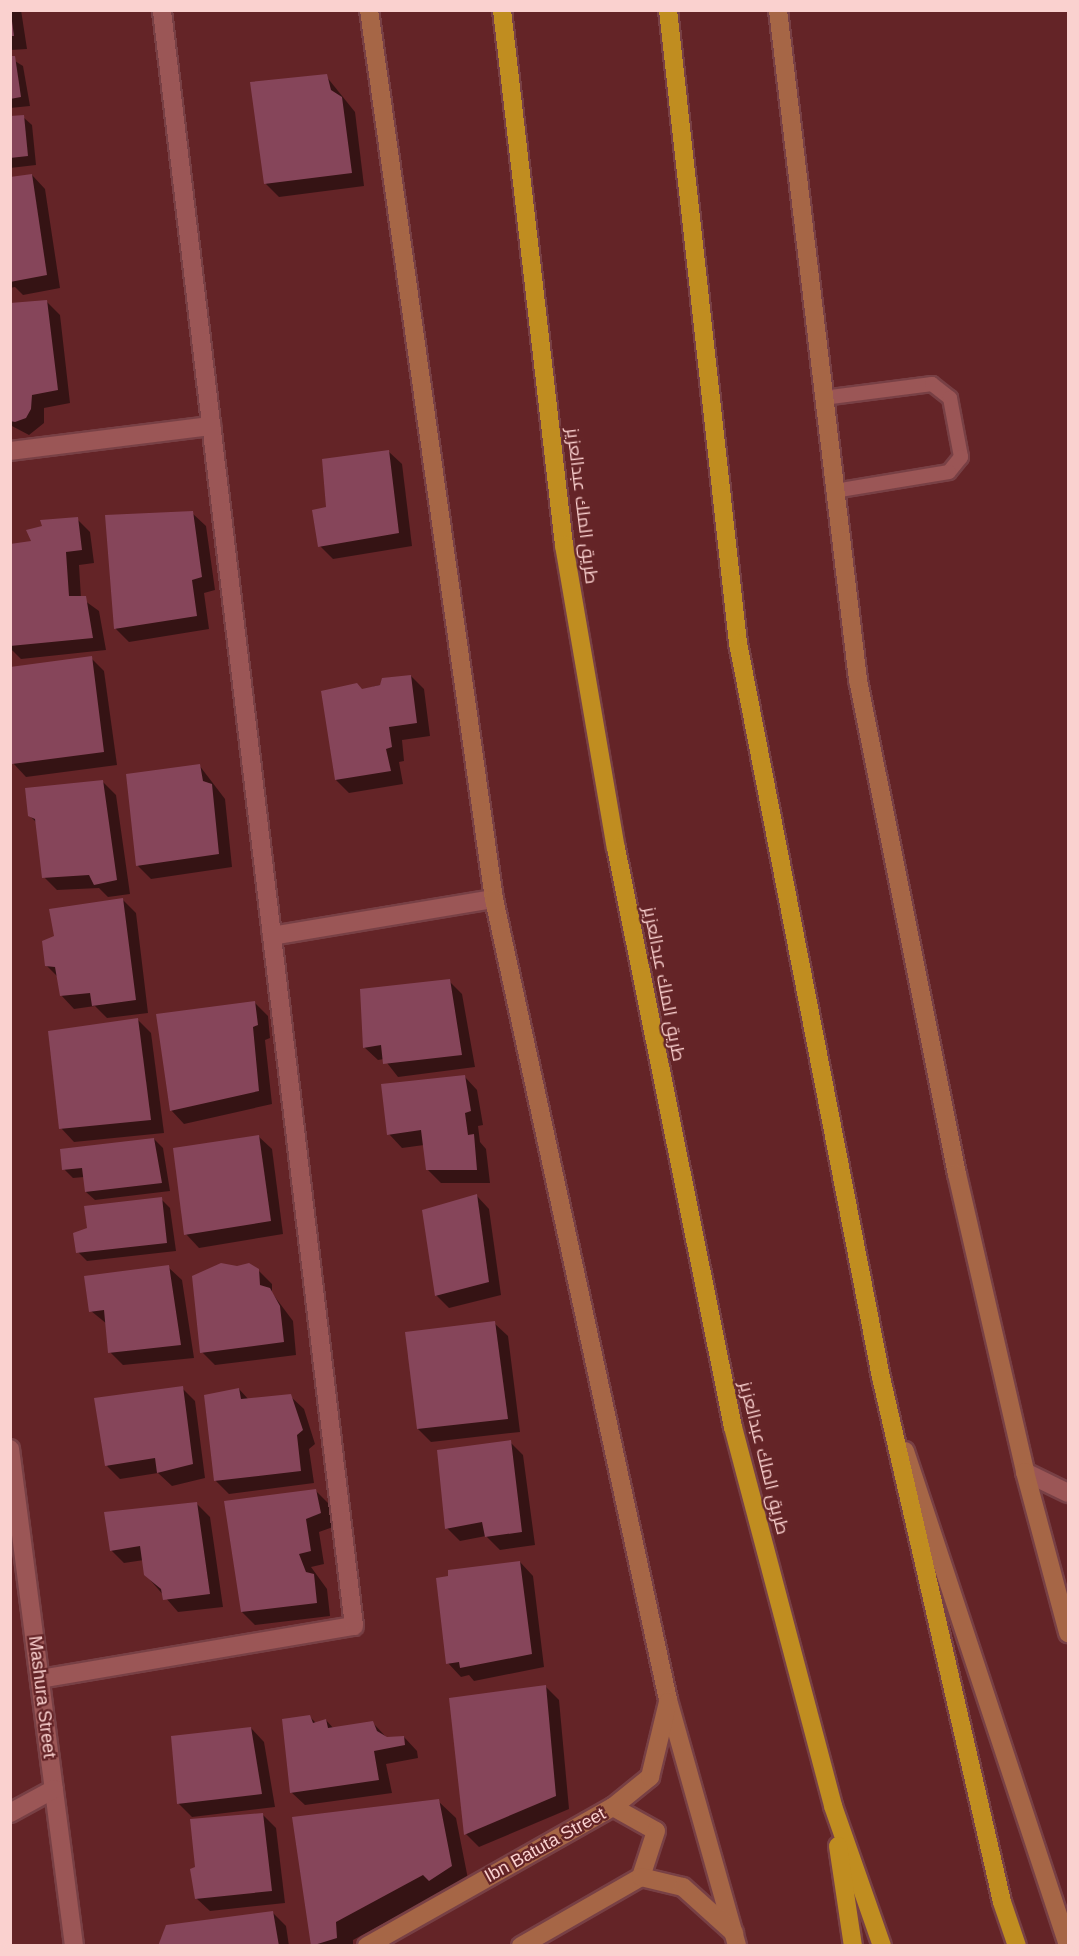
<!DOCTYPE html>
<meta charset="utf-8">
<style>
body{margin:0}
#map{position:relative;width:1079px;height:1956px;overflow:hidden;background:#642427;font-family:Helvetica,Cairo,sans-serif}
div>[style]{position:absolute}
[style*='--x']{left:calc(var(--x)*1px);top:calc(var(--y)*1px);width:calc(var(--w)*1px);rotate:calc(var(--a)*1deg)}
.shadow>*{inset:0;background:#0007}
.building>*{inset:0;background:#86455a}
.roads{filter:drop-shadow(2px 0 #784045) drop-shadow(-2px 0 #784045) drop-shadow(0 2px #784045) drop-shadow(0 -2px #784045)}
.lane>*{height:14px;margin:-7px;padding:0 7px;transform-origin:7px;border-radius:7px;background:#9b5656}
.street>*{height:18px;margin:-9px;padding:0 9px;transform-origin:9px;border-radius:9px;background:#9b5656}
.secondary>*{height:18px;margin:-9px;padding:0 9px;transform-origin:9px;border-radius:9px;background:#a66646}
.highway>*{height:18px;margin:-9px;padding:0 9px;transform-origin:9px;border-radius:9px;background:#c08d20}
span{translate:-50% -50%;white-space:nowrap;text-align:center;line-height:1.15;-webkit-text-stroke:4.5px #642427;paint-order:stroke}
.street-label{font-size:18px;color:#fad1cf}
.frame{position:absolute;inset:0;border:12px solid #fad1cf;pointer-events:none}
</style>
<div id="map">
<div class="shadow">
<i style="clip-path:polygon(10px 10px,21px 10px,27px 49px,10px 50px)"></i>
<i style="clip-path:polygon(10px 58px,23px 66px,30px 106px,10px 108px)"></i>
<i style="clip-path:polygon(326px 76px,355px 112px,364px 186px,279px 197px,266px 184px)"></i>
<i style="clip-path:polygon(23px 117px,32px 125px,36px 165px,10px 168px,10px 118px)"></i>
<i style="clip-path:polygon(32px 175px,45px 189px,60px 288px,23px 295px,15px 287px,10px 288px,10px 178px)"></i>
<i style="clip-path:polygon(46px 301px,60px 315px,70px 403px,44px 408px,44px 423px,29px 435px,10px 425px,10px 304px)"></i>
<i style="clip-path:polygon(388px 451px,402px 464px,412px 546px,333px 559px,320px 546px,328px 509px)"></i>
<i style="clip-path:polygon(192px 513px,206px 526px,215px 590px,204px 593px,209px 629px,129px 642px,116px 629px,106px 516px)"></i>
<i style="clip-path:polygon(77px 519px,90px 532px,94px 563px,79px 565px,81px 598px,99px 611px,106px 650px,21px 659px,10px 648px,10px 596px,33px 543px)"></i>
<i style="clip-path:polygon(91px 658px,104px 671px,117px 765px,26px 777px,13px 763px,10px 668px)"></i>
<i style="clip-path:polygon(411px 676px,424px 689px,430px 736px,402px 740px,404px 761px,399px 762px,403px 784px,349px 793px,336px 780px,362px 690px)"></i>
<i style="clip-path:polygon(199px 765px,225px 799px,232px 867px,151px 879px,138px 866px)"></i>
<i style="clip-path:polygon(102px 781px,116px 795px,130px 894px,108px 897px,99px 888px,57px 890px,44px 877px,37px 823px,29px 815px)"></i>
<i style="clip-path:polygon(122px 899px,136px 913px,148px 1013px,107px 1018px,95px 1006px,74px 1009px,61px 995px,58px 977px,47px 966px)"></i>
<i style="clip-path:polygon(449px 981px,462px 994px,475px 1067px,398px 1077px,384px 1059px,378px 1060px,364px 1047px)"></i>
<i style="clip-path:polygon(255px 1003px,268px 1016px,270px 1038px,265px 1040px,272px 1104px,184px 1124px,171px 1110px)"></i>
<i style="clip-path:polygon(137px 1019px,151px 1033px,164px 1133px,74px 1142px,61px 1128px)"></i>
<i style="clip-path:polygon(464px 1076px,477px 1090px,483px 1125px,478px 1126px,480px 1142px,486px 1149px,490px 1183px,441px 1183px,428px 1170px,424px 1145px,402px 1148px,389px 1134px)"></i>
<i style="clip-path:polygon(258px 1136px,272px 1149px,283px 1234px,199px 1248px,186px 1234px)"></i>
<i style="clip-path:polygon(154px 1139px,163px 1148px,170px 1191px,95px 1200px,86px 1192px,84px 1177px,73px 1178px,64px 1169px)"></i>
<i style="clip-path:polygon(476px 1195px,489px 1209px,501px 1295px,449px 1308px,436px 1295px)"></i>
<i style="clip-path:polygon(161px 1199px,170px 1208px,176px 1251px,87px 1261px,78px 1252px)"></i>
<i style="clip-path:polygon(168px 1267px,182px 1280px,194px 1358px,123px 1365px,110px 1352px,107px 1324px,91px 1311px)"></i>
<i style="clip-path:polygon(258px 1270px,272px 1284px,272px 1293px,293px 1321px,296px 1355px,215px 1365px,202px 1352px)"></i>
<i style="clip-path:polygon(494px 1323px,508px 1336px,520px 1432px,431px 1442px,418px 1429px)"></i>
<i style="clip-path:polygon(182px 1388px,195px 1401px,205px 1478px,172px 1486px,158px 1473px,120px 1479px,107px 1466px)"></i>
<i style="clip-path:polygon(239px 1389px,249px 1400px,290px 1396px,304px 1409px,315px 1444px,309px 1449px,314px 1483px,229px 1494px,215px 1480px)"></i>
<i style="clip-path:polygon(510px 1442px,523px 1455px,535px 1545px,500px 1550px,486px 1536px,460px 1541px,447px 1528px)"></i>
<i style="clip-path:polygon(316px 1491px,329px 1504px,333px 1527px,319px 1532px,324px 1564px,311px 1567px,327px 1589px,330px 1616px,255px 1625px,242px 1612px)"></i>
<i style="clip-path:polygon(196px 1503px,210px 1517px,223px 1607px,178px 1612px,145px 1574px,144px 1560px,124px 1563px,111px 1550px)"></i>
<i style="clip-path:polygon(520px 1562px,533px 1576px,544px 1667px,474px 1681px,469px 1675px,461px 1677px,448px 1663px)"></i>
<i style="clip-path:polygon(546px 1687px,559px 1700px,569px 1809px,479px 1847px,466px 1834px,450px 1699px)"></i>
<i style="clip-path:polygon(309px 1716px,316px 1723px,326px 1720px,334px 1729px,373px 1723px,387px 1738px,404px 1737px,417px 1751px,418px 1758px,386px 1764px,392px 1793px,305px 1805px,291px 1792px)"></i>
<i style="clip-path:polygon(251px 1728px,264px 1742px,275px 1807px,192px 1817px,178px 1803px)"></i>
<i style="clip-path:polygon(438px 1801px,456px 1818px,469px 1884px,447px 1897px,442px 1892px,353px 1940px,353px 1946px,312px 1946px)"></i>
<i style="clip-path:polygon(263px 1815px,276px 1828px,285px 1903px,210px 1911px,196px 1898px)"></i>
<i style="clip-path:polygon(273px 1913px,286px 1926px,289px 1946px,159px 1946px)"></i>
</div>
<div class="building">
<i style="clip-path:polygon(10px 21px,12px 21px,14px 36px,10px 36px)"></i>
<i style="clip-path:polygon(10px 56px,15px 56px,21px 97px,10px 99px)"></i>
<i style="clip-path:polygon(327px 74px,331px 90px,342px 97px,352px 173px,264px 184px,250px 82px)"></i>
<i style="clip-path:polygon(24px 115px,28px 156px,10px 158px,10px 116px)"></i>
<i style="clip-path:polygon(32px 174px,47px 275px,10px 282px,10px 177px)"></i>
<i style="clip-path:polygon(47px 300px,58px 390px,32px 395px,31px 409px,26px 418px,15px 422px,10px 421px,10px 303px)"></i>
<i style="clip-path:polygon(389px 450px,399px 533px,318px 547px,312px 510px,326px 507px,322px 459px)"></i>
<i style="clip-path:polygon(193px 511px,202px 577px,192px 580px,197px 616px,114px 629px,105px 515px)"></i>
<i style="clip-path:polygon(78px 517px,82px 550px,66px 552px,69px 596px,86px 596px,93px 638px,10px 646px,10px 544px,31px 541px,26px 530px,42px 526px,40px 520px)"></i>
<i style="clip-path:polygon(92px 656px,104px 752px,12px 764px,10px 667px)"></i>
<i style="clip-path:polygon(411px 675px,417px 723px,389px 727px,392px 747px,386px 749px,391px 771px,335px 780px,321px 691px,357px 683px,362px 689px,380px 685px,382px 678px)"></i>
<i style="clip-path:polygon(200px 764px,203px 781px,212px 784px,219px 854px,136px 866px,126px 774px)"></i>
<i style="clip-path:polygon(103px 780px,117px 880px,94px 885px,89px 875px,42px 878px,35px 819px,28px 816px,25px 788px)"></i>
<i style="clip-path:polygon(123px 898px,136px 1000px,92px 1006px,90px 993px,60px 996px,55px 967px,45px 966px,42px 941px,54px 936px,49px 909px)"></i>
<i style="clip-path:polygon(450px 979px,462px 1055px,383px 1064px,381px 1045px,363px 1048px,360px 989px)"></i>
<i style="clip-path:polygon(255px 1001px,258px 1025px,253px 1027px,259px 1091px,170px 1111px,156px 1014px)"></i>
<i style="clip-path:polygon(138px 1018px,151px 1120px,59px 1129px,48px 1031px)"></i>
<i style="clip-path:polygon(465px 1075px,471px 1111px,465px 1113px,468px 1135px,474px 1134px,477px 1170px,426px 1170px,421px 1130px,387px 1135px,381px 1084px)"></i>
<i style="clip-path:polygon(259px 1135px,271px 1221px,184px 1235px,173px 1148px)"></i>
<i style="clip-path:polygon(154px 1138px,162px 1183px,85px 1192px,82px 1168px,62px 1170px,60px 1149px)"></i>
<i style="clip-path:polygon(477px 1194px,489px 1282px,435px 1296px,422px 1210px)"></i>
<i style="clip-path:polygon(162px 1197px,167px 1243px,76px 1253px,73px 1233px,87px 1228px,84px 1206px)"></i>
<i style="clip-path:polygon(221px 1263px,237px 1266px,249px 1263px,259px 1269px,260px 1285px,270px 1288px,280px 1306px,284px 1342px,200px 1353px,192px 1276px)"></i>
<i style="clip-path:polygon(169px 1265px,181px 1345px,108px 1353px,104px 1310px,89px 1312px,84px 1276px)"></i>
<i style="clip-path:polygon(495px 1321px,508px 1419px,417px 1429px,405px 1332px)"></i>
<i style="clip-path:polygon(183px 1386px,193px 1464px,157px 1473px,155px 1458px,105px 1466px,94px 1398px)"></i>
<i style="clip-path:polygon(239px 1388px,241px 1399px,291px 1394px,303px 1430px,297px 1435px,301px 1471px,214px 1481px,204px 1395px)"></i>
<i style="clip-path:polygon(511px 1440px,522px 1532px,485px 1537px,482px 1522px,445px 1529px,437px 1450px)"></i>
<i style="clip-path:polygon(316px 1489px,321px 1513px,306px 1519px,311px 1551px,299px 1554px,306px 1572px,314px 1574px,317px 1603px,241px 1612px,224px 1501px)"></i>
<i style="clip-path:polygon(197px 1502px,210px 1594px,163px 1600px,161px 1589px,144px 1575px,140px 1546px,110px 1551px,104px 1512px)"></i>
<i style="clip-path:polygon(520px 1561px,532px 1654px,460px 1668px,459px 1662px,446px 1664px,436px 1578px,448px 1576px,448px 1570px)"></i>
<i style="clip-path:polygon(546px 1685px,556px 1796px,464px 1835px,449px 1698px)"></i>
<i style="clip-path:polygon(310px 1715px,313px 1723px,326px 1719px,328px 1728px,373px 1721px,377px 1731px,387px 1737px,404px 1736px,405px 1745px,374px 1751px,379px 1780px,290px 1793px,282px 1719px)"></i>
<i style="clip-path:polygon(251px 1727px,262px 1794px,177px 1804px,171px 1736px)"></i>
<i style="clip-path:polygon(439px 1799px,452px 1866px,429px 1881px,423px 1875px,336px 1922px,337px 1938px,311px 1946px,292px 1817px)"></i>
<i style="clip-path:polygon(263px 1813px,272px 1891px,195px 1899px,190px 1869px,195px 1867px,190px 1819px)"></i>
<i style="clip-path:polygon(273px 1911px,279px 1946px,158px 1946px,166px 1925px)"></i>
</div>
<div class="roads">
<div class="lane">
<i style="--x:823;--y:398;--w:110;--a:-7.3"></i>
<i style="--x:932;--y:384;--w:23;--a:38"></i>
<i style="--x:950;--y:398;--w:60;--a:79.4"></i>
<i style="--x:961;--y:457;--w:19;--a:129"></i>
<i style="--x:949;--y:472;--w:117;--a:170.6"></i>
</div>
<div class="street">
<i style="--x:10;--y:451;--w:203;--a:-7.1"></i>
<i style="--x:272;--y:936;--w:225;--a:-9.5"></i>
<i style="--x:10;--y:1449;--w:501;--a:82.66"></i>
<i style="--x:1025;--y:1472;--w:48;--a:26"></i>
<i style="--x:40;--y:1679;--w:318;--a:-9.6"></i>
<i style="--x:354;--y:1626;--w:1627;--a:-96.78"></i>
<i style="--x:10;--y:1813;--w:50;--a:-28.6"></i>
</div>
<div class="secondary">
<i style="--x:369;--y:10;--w:898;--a:82"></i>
<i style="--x:494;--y:899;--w:820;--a:77.74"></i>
<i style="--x:668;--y:1700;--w:255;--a:74.3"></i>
<i style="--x:778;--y:10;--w:675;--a:83.19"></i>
<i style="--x:858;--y:680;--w:504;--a:78.67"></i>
<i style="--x:957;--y:1174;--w:306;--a:77.1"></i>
<i style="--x:1025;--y:1472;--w:167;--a:75"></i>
<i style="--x:905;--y:1451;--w:520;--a:71.74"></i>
<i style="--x:613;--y:1807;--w:49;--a:29.2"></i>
<i style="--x:656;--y:1831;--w:48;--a:108.1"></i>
<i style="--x:367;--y:1946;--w:283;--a:-29.5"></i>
<i style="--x:613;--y:1807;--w:48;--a:-39"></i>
<i style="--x:650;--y:1777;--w:77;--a:-76.5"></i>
<i style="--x:521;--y:1946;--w:138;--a:-29.9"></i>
<i style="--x:641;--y:1877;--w:43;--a:13.4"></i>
<i style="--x:683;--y:1887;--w:69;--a:42"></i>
</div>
<div class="highway">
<i style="--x:502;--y:10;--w:539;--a:83.39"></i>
<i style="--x:564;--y:545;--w:307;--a:80.3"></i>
<i style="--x:616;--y:848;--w:591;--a:78.58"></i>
<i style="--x:733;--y:1427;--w:392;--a:75.2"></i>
<i style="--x:833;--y:1806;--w:148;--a:70.7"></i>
<i style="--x:668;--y:10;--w:637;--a:83.69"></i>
<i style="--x:738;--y:643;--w:748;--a:78.98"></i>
<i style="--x:881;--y:1377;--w:539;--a:77.02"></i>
<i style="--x:1002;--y:1902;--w:46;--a:71.2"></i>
<i style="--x:838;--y:1846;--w:101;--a:81.5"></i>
</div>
</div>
<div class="street-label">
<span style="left:582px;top:506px;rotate:83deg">طريق الملك عبدالعزيز</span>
<span style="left:664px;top:984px;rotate:79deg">طريق الملك عبدالعزيز</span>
<span style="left:764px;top:1458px;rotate:76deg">طريق الملك عبدالعزيز</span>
<span style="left:42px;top:1697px;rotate:83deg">Mashura Street</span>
<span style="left:545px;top:1845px;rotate:-29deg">Ibn Batuta Street</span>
</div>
<div class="frame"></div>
</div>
